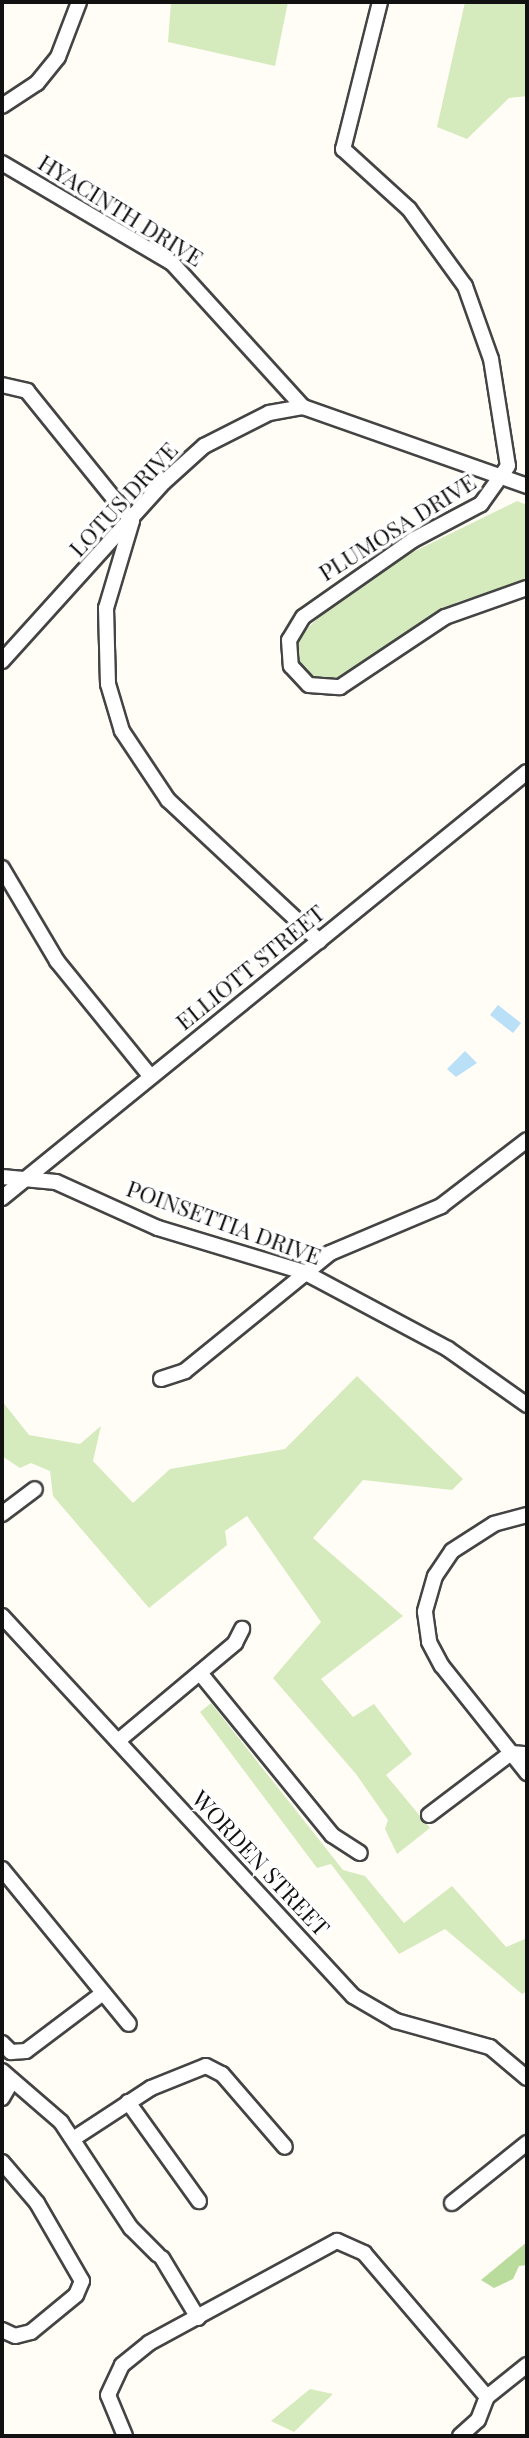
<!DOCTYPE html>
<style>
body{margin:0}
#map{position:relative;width:529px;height:2438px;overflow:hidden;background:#fffdf5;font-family:"Playfair Display",serif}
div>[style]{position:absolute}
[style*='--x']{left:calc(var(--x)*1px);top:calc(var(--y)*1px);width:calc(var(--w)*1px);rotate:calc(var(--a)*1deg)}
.green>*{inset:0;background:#d5ebbd}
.forest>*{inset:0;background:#b9dc9c}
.water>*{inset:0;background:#b9e0f7}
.roads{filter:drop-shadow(2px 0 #444) drop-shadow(-2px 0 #444) drop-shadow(0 2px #444) drop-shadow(0 -2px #444)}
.minor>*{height:14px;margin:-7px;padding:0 7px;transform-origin:7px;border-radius:7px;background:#fff}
span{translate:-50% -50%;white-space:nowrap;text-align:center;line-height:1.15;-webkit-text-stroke:7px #fff;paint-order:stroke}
.street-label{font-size:23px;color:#111}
.frame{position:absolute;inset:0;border:4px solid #111;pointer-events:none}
</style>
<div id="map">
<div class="green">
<i style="clip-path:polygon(171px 2px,288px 2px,275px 66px,168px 42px)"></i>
<i style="clip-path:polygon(465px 2px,527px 2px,527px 96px,509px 98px,467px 139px,437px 127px)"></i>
<i style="clip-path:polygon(517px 501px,527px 505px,527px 581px,457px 602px,340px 679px,319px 680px,300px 668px,298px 637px,328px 609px,407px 555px)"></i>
<i style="clip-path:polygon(357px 1376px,463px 1479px,452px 1490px,363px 1480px,313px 1538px,403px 1616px,321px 1679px,353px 1717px,374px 1704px,412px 1754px,386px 1775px,430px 1828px,397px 1854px,385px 1829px,388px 1820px,356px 1774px,273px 1678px,321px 1622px,247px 1516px,225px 1531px,227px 1545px,149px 1608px,53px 1496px,50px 1471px,31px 1463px,20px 1468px,2px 1456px,2px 1401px,29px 1435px,80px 1444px,101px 1426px,93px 1461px,133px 1503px,170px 1469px,285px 1449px)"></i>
<i style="clip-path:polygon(211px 1703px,343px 1870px,365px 1876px,404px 1923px,452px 1886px,506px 1947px,527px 1938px,527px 1991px,522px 1994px,445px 1929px,399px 1954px,331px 1864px,317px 1868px,200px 1712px)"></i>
<i style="clip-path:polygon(310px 2389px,333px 2394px,294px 2432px,271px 2421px)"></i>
</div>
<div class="forest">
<i style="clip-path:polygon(527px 2242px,527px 2265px,519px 2266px,513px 2279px,494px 2288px,481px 2280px)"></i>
</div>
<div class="water">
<i style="clip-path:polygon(498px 1005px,521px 1023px,513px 1033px,490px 1015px)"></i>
<i style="clip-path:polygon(465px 1051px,477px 1063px,456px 1077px,447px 1069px)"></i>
</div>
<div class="roads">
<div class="minor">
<i style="--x:380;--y:2;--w:152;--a:104.1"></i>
<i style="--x:343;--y:149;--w:89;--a:42.3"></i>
<i style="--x:409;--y:209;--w:95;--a:54"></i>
<i style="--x:465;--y:286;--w:77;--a:70.4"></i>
<i style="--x:491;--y:359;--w:108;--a:81"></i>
<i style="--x:508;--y:466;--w:47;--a:125.4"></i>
<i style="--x:481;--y:504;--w:77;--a:152.1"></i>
<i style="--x:413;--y:540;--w:134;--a:145"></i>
<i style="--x:303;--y:617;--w:27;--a:121"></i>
<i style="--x:289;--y:640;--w:26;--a:86"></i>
<i style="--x:291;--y:666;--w:26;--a:47"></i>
<i style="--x:309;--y:685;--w:31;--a:4"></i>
<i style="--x:340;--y:687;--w:126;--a:-33.7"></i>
<i style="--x:445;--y:617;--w:87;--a:-19.5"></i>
<i style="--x:2;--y:106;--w:42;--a:-33.3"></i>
<i style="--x:37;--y:83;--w:33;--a:-51"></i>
<i style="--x:58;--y:57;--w:59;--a:-69.1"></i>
<i style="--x:2;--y:163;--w:197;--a:30.5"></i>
<i style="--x:172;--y:263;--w:195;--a:47.7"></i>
<i style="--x:303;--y:407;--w:238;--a:19.4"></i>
<i style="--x:2;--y:385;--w:26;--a:13"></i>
<i style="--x:27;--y:391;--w:167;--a:51.1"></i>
<i style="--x:132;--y:521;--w:91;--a:106.6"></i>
<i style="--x:106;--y:608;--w:76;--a:88.5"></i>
<i style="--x:108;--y:684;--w:49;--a:73.4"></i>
<i style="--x:122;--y:731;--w:83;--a:56.3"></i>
<i style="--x:168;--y:800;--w:207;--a:43"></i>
<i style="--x:2;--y:661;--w:241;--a:-47.9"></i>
<i style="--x:164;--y:482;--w:54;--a:-42"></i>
<i style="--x:204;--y:446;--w:73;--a:-26.9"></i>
<i style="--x:269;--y:413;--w:35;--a:-10"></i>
<i style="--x:2;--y:868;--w:108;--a:59.4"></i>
<i style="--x:57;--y:961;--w:148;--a:51"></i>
<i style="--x:2;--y:1177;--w:54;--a:5.3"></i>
<i style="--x:56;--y:1182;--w:112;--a:24.3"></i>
<i style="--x:158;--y:1228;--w:152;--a:16.8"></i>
<i style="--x:304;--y:1272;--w:163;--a:28.1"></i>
<i style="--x:448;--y:1349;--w:97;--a:35.3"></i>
<i style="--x:2;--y:1198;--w:676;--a:-39.06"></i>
<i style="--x:161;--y:1379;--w:25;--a:-18"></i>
<i style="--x:185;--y:1371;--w:187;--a:-39.1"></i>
<i style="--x:330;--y:1253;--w:121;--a:-22.9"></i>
<i style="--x:441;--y:1206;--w:108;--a:-37.5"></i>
<i style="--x:2;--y:1514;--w:41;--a:-37.1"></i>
<i style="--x:527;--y:1515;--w:34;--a:165"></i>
<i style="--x:494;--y:1524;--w:50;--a:147.3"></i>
<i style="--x:452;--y:1551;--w:30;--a:124"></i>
<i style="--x:435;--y:1576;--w:37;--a:106"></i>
<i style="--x:425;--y:1612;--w:30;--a:82"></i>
<i style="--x:429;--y:1642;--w:27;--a:62"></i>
<i style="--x:442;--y:1666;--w:137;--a:51.5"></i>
<i style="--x:2;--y:1616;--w:517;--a:47.27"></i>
<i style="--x:353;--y:1996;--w:50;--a:30.2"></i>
<i style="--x:396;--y:2021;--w:98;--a:15.5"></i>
<i style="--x:490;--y:2047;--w:48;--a:40"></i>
<i style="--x:200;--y:1673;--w:209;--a:50.8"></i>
<i style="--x:332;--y:1835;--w:33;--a:33"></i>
<i style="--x:118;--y:1741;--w:153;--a:-39.9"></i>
<i style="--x:235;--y:1643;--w:16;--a:-63"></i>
<i style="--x:429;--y:1815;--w:103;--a:-37.1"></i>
<i style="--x:511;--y:1753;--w:16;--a:4"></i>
<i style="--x:2;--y:1869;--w:200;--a:50.7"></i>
<i style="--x:2;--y:2043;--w:13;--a:45"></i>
<i style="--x:11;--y:2052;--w:15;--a:-4"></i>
<i style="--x:26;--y:2051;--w:96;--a:-37"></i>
<i style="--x:2;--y:2071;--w:78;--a:40.8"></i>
<i style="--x:61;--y:2122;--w:127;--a:56.6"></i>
<i style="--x:131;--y:2228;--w:38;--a:45"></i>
<i style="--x:2;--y:2098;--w:20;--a:-60"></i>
<i style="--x:128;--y:2102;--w:122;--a:54.4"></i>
<i style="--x:73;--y:2139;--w:93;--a:-33.2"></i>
<i style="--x:151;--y:2088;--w:59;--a:-21.8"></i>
<i style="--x:206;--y:2066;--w:18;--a:27"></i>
<i style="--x:222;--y:2074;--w:96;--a:49.2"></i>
<i style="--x:2;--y:2162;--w:54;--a:49.5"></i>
<i style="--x:37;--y:2203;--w:90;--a:60"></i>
<i style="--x:82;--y:2281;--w:15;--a:113"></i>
<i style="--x:76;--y:2295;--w:58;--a:140.6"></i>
<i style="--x:31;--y:2332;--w:16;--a:166"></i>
<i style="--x:15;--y:2336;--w:14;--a:-155"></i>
<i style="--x:452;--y:2203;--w:96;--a:-38.7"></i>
<i style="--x:162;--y:2258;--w:70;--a:59"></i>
<i style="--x:487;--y:2397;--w:51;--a:-38.7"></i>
<i style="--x:125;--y:2436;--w:44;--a:-112.5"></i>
<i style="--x:108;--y:2395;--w:33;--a:-65"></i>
<i style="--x:122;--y:2365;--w:35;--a:-39"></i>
<i style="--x:149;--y:2343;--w:214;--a:-28.5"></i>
<i style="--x:337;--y:2241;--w:30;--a:24"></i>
<i style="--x:364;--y:2253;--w:189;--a:49.5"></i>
<i style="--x:460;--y:2436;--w:24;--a:-42"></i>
<i style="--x:478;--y:2420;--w:25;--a:-69"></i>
</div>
</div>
<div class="street-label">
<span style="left:121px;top:210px;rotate:32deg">HYACINTH DRIVE</span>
<span style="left:123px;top:499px;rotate:-47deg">LOTUS DRIVE</span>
<span style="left:397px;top:527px;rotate:-32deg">PLUMOSA DRIVE</span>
<span style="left:250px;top:967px;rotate:-39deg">ELLIOTT STREET</span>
<span style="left:224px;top:1222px;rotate:20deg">POINSETTIA DRIVE</span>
<span style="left:261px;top:1863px;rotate:47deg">WORDEN STREET</span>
</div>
<div class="frame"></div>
</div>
